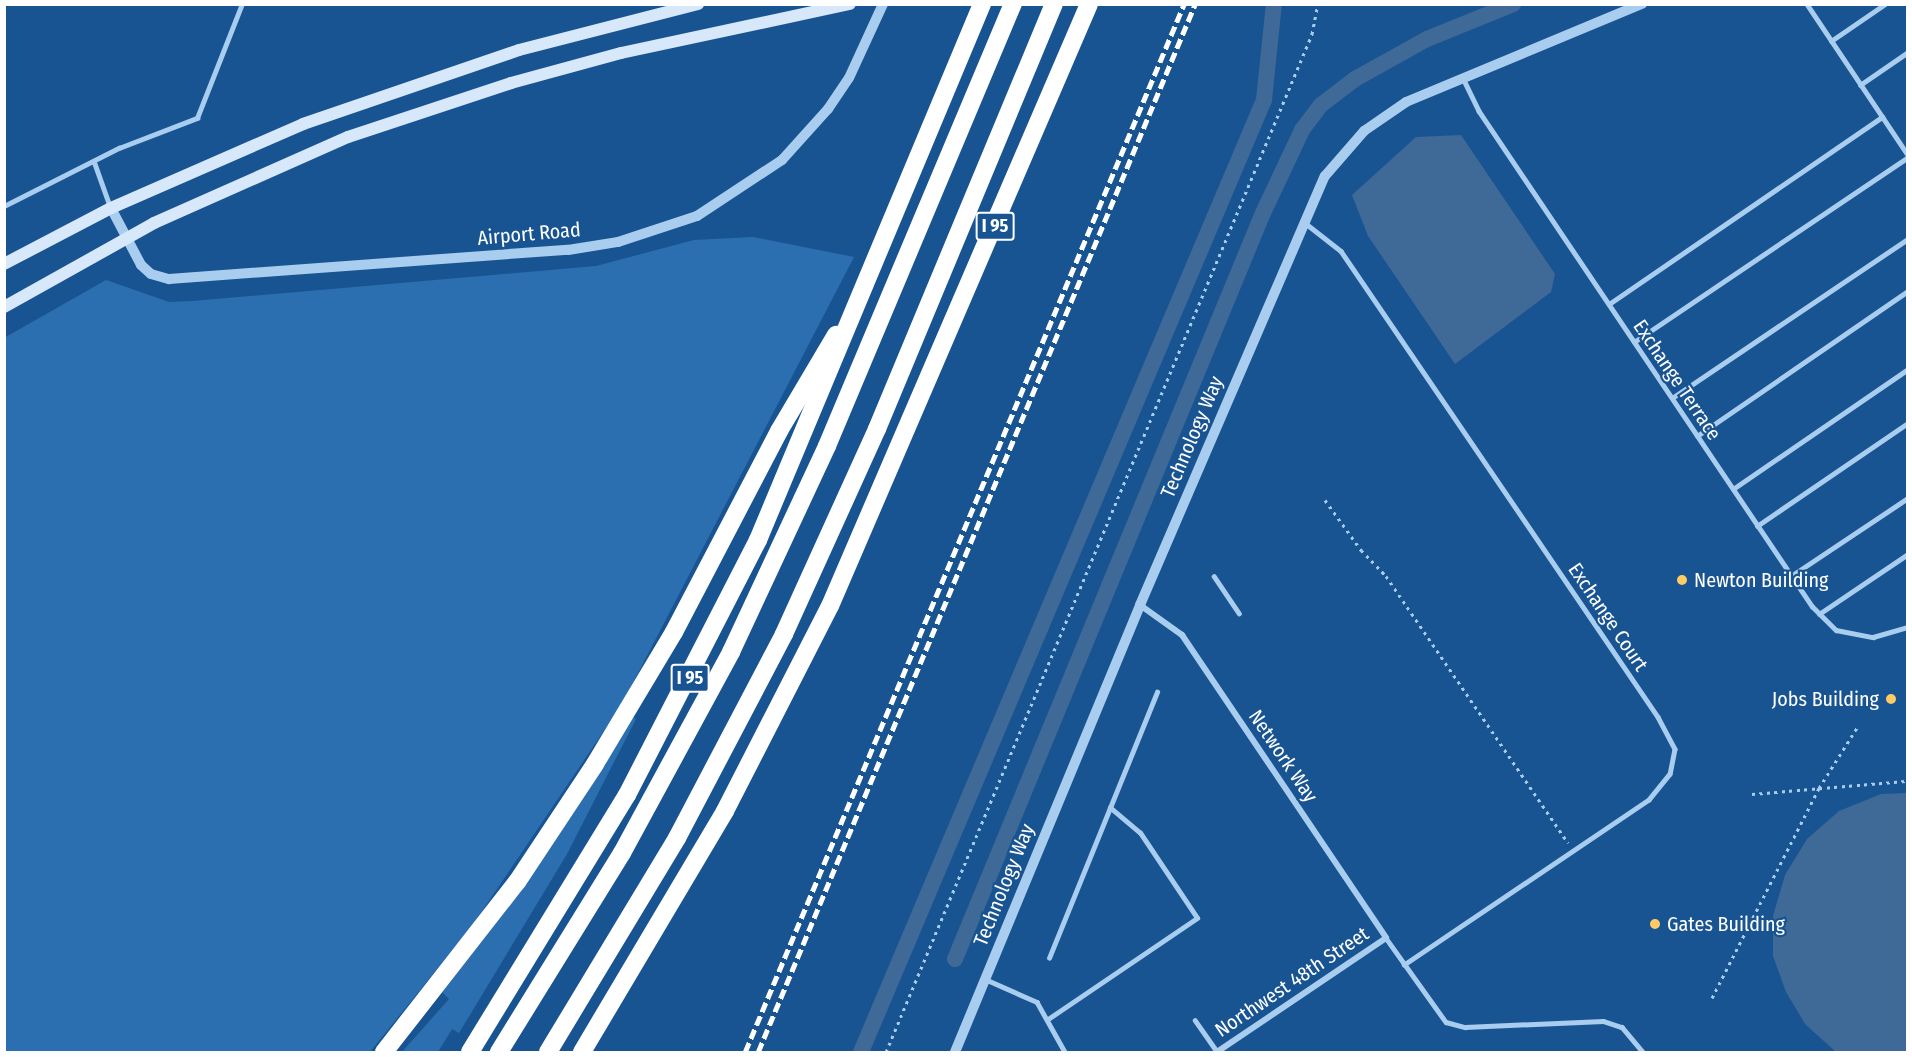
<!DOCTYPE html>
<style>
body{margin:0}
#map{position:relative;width:1912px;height:1057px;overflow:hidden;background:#195492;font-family:"Fira Sans Condensed",sans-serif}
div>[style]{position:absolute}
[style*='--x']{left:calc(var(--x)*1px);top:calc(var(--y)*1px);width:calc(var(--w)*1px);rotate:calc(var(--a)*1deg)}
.green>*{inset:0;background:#2c6fb0}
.water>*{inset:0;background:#3f6996}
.canal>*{height:16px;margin:-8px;padding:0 8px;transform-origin:8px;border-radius:8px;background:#3f6996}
.path>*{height:3px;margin-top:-1.5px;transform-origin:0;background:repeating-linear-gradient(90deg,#a9cdef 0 3px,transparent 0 7.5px)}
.service>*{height:4.5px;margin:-2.25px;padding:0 2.25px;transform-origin:2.25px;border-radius:2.25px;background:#a9cdef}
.minor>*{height:6px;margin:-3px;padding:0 3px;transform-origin:3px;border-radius:3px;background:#a9cdef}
.tertiary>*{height:10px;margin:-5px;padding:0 5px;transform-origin:5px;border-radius:5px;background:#a9cdef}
.secondary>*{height:12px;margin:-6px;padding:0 6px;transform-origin:6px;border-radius:6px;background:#d7e8fb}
.motorway>*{height:18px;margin:-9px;padding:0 9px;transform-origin:9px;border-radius:9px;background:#fff}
.rail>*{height:4.5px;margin-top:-2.25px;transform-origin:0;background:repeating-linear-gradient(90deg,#fff 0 10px,transparent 0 14.5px)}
.dots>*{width:16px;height:16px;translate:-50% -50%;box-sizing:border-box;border:3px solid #195492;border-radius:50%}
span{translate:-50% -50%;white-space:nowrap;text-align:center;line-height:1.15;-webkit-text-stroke:4.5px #195492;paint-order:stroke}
.shield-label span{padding:2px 4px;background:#195492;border:2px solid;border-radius:4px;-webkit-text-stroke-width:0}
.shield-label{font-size:18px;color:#fff;font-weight:700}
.street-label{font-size:20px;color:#fff}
.poi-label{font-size:20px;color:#fff}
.left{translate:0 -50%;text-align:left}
.right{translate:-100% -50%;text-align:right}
.frame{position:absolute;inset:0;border:6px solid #fff;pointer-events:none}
</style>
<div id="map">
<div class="green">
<i style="clip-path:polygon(753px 237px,854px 257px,622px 704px,474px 923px,370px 1052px,5px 1052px,4px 338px,106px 280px,169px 302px,193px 301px,596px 266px,694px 240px)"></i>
<i style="clip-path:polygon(632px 717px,636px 719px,567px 854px,459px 1033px,452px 1029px,438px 1052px,402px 1052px,449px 999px,442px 992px)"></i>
</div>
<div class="water">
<i style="clip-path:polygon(1461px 135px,1555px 274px,1551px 292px,1455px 364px,1368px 236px,1352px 195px,1416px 137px)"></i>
<i style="clip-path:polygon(1907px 793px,1907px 1052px,1836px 1052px,1805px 1024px,1786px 992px,1773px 956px,1773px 916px,1785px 875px,1807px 839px,1839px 811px,1881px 794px)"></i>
</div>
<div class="canal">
<i style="--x:955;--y:959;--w:807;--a:-67.57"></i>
<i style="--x:1263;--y:213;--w:92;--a:-64.8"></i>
<i style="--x:1302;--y:130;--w:31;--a:-53"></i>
<i style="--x:1321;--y:105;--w:43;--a:-37.4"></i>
<i style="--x:1355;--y:79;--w:82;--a:-29.1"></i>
<i style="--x:1427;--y:39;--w:93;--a:-22.1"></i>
<i style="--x:861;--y:1052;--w:1034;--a:-67.06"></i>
<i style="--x:1264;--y:100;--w:97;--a:-84.1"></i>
</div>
<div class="path">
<i style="--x:1325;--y:500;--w:62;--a:54.2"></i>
<i style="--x:1361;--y:550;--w:36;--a:46"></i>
<i style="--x:1386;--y:576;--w:323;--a:55.7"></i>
<i style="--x:1752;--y:794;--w:157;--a:-4.8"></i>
<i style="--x:1712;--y:998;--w:236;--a:-63"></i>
<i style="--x:1819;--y:788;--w:73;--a:-57.8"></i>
<i style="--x:886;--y:1052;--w:1104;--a:-67.29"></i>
<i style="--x:1312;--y:34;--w:31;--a:-79"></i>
</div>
<div class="service">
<i style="--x:1807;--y:4;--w:182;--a:56.2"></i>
<i style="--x:1831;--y:41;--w:65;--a:-34.4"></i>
<i style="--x:1463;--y:78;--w:37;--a:64"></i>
<i style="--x:1479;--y:111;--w:597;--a:56.07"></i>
<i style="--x:1812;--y:606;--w:34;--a:45"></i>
<i style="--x:1836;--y:630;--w:38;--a:11"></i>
<i style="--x:1873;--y:637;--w:36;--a:-16"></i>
<i style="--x:1860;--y:85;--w:58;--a:-34.5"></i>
<i style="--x:94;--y:161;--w:48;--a:70.4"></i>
<i style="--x:4;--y:206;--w:129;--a:-26.8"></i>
<i style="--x:119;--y:148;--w:84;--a:-21"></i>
<i style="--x:197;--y:118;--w:123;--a:-68.5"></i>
<i style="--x:1304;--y:222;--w:47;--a:38.1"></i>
<i style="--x:1341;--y:251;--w:564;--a:55.77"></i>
<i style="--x:1658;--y:717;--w:36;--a:62"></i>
<i style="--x:1675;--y:749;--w:25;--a:101"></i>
<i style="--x:1670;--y:774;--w:33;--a:129"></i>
<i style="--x:1649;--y:800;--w:295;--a:146"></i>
<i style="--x:1609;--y:304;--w:331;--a:-34.4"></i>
<i style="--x:1634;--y:342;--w:331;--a:-34"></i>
<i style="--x:1672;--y:398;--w:285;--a:-34"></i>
<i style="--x:1697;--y:436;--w:256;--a:-34.5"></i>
<i style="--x:1733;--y:489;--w:212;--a:-34.4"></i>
<i style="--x:1757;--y:526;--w:183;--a:-34.3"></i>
<i style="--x:1214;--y:576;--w:45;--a:56"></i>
<i style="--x:1791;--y:576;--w:141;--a:-33.7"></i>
<i style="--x:1819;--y:614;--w:107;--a:-34"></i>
<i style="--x:1386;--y:938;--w:103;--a:54.5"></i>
<i style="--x:1446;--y:1022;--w:20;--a:15"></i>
<i style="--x:1465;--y:1027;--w:138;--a:-2.5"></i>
<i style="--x:1603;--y:1021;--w:20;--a:18"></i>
<i style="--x:1622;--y:1027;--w:33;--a:50"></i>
<i style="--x:1049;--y:958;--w:287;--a:-67.9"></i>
<i style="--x:985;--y:979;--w:57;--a:23.9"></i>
<i style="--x:1037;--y:1002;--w:57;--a:60.8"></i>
<i style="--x:1048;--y:1019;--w:180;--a:-34.1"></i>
<i style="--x:1197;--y:918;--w:102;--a:-123.8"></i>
<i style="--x:1140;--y:833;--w:39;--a:-140"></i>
<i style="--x:1195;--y:1020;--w:39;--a:55"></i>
</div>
<div class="minor">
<i style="--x:1140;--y:605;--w:52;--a:35.5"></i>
<i style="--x:1182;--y:635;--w:365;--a:56"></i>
<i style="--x:1386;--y:938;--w:204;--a:146"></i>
</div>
<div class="tertiary">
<i style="--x:111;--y:208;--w:64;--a:62.2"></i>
<i style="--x:141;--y:265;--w:13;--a:42"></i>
<i style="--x:151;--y:274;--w:19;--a:16"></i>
<i style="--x:169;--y:279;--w:400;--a:-4.2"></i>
<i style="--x:568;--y:250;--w:51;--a:-9.1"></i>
<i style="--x:618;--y:242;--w:83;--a:-18.2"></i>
<i style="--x:697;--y:216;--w:102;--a:-33.4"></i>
<i style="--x:782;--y:160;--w:69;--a:-48"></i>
<i style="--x:828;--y:109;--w:37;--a:-56"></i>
<i style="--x:849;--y:78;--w:81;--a:-65.3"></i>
<i style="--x:955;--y:1052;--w:484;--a:-67.5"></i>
<i style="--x:1140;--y:605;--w:467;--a:-66.7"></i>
<i style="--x:1325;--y:176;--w:60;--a:-49.1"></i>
<i style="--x:1364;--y:131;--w:51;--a:-34.6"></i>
<i style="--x:1406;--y:102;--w:256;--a:-22.6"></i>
</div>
<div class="secondary">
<i style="--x:4;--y:264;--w:121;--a:-27.6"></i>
<i style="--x:111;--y:208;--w:210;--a:-23.6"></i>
<i style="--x:303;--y:124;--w:228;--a:-18.9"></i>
<i style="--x:519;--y:50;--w:185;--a:-14.4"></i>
<i style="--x:4;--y:307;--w:172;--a:-29.2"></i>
<i style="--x:154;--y:223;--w:212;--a:-23.9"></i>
<i style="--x:348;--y:137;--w:172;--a:-18.3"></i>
<i style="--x:511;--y:83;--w:114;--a:-15.3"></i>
<i style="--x:621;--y:53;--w:234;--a:-12.1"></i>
</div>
<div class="motorway">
<i style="--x:384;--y:1052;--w:216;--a:-52"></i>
<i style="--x:517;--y:882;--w:141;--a:-56.5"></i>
<i style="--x:595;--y:764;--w:154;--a:-59.1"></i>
<i style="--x:674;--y:632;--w:227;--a:-62.4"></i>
<i style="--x:779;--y:431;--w:112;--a:-59.3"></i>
<i style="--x:470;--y:1052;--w:301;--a:-58.6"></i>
<i style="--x:627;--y:795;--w:287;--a:-62.8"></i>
<i style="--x:758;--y:540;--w:581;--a:-67.32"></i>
<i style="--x:499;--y:1052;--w:234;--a:-58.3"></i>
<i style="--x:622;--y:853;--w:229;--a:-61.5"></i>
<i style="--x:731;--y:652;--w:227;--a:-65"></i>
<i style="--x:827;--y:446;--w:480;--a:-67.2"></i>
<i style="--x:548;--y:1052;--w:250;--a:-58.9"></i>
<i style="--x:677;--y:838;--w:230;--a:-62.3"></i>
<i style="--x:784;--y:634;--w:225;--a:-65.6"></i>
<i style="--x:877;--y:429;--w:460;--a:-67.4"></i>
<i style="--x:582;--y:1052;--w:280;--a:-59.3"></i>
<i style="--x:725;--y:811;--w:230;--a:-62.9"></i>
<i style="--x:830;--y:606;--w:655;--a:-66.72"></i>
</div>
<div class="rail">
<i style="--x:745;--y:1052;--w:1136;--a:-67.27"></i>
<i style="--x:758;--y:1052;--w:1135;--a:-67.36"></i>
</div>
<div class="dots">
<i style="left:1682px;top:580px;background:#ffcb67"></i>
<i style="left:1891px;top:699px;background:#ffcb67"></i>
<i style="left:1655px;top:924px;background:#ffcb67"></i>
</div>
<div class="shield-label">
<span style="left:995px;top:226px">I 95</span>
<span style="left:690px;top:678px">I 95</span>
</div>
<div class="street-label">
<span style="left:529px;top:234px;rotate:-5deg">Airport Road</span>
<span style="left:1677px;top:380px;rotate:56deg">Exchange Terrace</span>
<span style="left:1192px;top:437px;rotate:-67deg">Technology Way</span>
<span style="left:1608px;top:617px;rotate:56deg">Exchange Court</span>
<span style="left:1283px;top:756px;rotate:56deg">Network Way</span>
<span style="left:1004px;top:885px;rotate:-68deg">Technology Way</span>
<span style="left:1292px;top:982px;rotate:-34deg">Northwest 48th Street</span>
</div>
<div class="poi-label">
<span class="left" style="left:1694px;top:580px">Newton Building</span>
<span class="right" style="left:1879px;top:699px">Jobs Building</span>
<span class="left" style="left:1667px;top:924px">Gates Building</span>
</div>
<div class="frame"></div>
</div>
